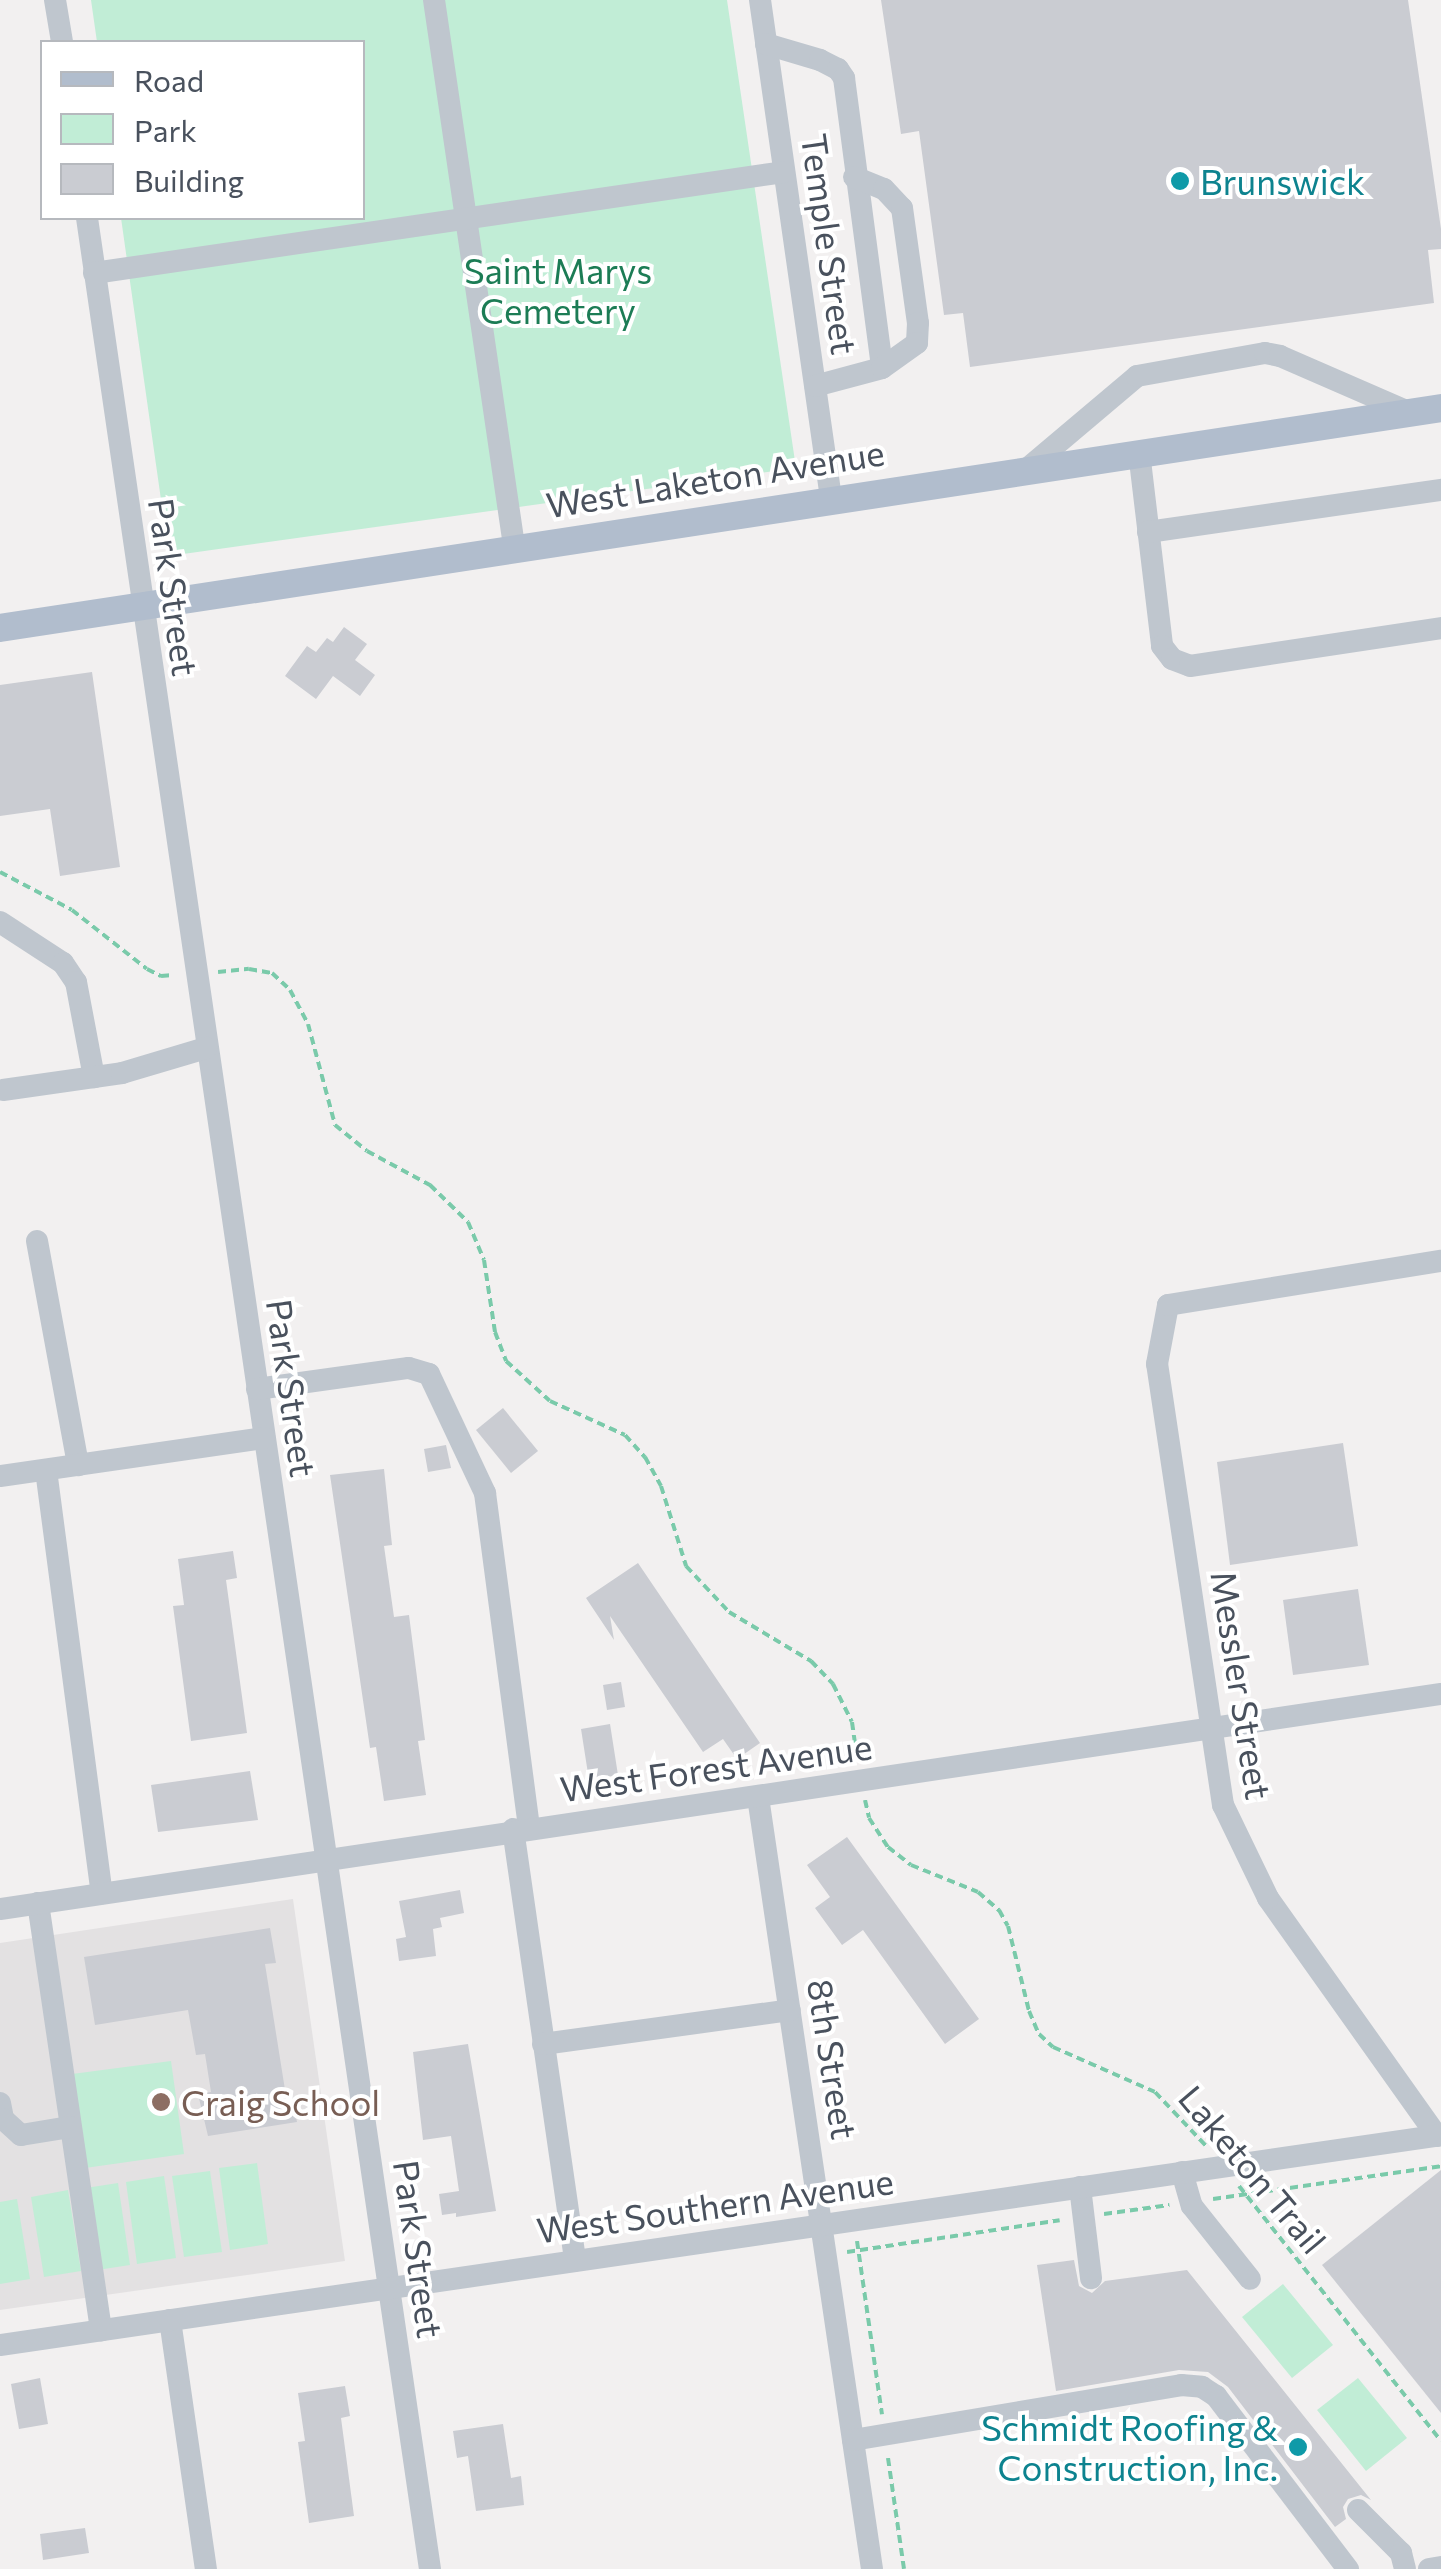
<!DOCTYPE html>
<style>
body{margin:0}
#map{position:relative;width:1441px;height:2569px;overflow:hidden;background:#f2f0f0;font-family:Commissioner,sans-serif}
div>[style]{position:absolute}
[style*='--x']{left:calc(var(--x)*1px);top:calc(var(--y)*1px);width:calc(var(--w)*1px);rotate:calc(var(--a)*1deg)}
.education>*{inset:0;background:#e3e1e2}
.green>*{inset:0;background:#c1edd6}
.building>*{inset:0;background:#caccd2}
.path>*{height:4px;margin-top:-2px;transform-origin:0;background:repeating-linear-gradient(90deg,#7acaaa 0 8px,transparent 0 13px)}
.minor>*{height:22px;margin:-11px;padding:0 11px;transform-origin:11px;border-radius:11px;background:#bfc6ce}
.major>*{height:28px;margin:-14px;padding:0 14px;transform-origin:14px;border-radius:14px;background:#b1bdcd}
.dots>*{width:28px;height:28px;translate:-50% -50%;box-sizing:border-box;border:5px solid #fff;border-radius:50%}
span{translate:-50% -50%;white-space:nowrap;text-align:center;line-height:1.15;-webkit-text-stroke:8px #fff;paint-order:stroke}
.culture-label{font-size:35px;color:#0d838f}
.left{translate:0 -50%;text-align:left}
.right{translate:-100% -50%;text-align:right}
.street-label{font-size:35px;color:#49515d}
.park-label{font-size:35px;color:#1c7c55}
.education-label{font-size:35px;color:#785e54}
.legend{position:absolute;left:40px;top:40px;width:325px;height:180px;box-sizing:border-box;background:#fff;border:2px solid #b6b9be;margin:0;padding:12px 18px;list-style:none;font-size:30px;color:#49515d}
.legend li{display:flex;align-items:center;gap:20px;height:50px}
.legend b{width:50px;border:2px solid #b6b9be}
</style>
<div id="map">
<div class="education">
<i style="clip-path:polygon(293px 1899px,345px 2261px,0 2310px,0 1943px)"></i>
</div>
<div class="green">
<i style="clip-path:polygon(91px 0,727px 0,796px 468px,169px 556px,121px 218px,362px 218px,362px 42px,97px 42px)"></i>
<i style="clip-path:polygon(171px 2061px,184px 2154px,85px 2168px,72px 2074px)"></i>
<i style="clip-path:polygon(257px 2163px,268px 2244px,230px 2250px,219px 2168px)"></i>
<i style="clip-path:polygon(210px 2171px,222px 2252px,184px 2257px,172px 2176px)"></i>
<i style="clip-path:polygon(164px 2176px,176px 2258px,137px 2264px,126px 2182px)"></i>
<i style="clip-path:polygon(118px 2183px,130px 2265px,91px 2271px,79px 2189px)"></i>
<i style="clip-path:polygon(68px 2190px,81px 2271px,44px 2277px,31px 2197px)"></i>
<i style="clip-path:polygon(17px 2199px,30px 2279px,0 2284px,0 2202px)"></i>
<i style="clip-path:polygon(1283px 2284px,1333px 2345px,1292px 2378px,1242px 2317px)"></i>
<i style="clip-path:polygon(1358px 2378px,1407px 2438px,1366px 2471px,1317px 2410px)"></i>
</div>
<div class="building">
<i style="clip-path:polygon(881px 0,1408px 0,1441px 229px,1441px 249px,1428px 250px,1434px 303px,970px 367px,963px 313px,944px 315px,919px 131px,901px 134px)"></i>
<i style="clip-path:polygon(344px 627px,367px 644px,355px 660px,375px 675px,360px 696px,333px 676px,316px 699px,285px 676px,307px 646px,316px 652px,327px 638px,333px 642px)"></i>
<i style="clip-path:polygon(92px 672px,120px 867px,60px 876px,50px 809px,0 816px,0 685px)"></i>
<i style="clip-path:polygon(503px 1408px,538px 1451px,511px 1473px,476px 1430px)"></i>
<i style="clip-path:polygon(1343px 1443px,1358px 1546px,1230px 1565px,1217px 1462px)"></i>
<i style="clip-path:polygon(446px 1445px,451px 1468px,428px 1472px,424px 1449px)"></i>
<i style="clip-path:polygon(384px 1469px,392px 1545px,384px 1546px,394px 1617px,409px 1615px,425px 1740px,418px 1741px,426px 1795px,384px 1801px,376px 1747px,370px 1748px,330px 1475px)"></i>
<i style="clip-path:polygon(233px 1551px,237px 1578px,226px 1580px,247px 1733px,191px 1741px,173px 1606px,184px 1605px,178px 1559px)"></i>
<i style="clip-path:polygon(638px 1563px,760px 1743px,737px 1759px,723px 1739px,703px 1752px,610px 1616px,614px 1640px,586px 1598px)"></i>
<i style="clip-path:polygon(1358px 1589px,1369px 1665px,1293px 1675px,1283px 1600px)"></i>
<i style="clip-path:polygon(621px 1682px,625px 1707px,607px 1710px,603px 1685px)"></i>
<i style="clip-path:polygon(610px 1724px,618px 1775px,589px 1780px,581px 1729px)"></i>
<i style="clip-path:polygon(250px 1771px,258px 1820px,158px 1832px,151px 1785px)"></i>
<i style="clip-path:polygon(847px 1837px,979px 2019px,945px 2044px,863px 1930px,842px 1945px,815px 1908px,830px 1897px,807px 1865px)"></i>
<i style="clip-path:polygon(460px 1890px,464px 1913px,440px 1918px,442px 1927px,433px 1929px,436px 1956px,399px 1961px,396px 1939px,406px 1937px,399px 1901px)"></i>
<i style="clip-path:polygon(270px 1928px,276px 1963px,265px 1964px,286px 2096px,292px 2095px,297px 2122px,208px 2136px,198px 2094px,211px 2092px,205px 2054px,196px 2055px,188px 2010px,95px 2025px,84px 1957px)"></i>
<i style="clip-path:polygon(468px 2044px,496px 2211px,456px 2217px,456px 2213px,442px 2215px,439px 2194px,459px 2191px,451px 2136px,423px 2140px,413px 2052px)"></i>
<i style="clip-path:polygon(1441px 2170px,1441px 2413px,1322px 2265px)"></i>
<i style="clip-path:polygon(1074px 2260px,1079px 2286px,1092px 2293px,1105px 2281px,1187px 2270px,1371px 2500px,1361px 2495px,1348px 2499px,1343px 2507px,1346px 2519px,1335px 2527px,1228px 2387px,1208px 2372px,1179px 2370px,1056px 2391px,1037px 2265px)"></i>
<i style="clip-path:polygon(40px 2378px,48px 2424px,19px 2429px,11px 2384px)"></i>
<i style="clip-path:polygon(345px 2386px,350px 2416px,341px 2418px,354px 2516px,309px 2523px,298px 2442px,305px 2441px,298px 2393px)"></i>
<i style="clip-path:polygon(503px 2424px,511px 2478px,521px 2476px,524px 2505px,476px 2511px,468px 2456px,457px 2458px,453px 2431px)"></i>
<i style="clip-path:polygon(85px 2528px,89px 2553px,43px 2560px,40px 2534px)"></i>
</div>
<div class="path">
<i style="--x:0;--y:872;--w:81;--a:27.8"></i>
<i style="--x:72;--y:910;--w:95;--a:38.2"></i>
<i style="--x:147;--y:969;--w:16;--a:27"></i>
<i style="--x:161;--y:976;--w:12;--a:-5"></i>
<i style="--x:218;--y:972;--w:31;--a:-6"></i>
<i style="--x:249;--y:969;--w:23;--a:10"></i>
<i style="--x:272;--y:973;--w:25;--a:43"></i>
<i style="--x:290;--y:990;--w:38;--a:62"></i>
<i style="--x:308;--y:1024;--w:105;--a:75"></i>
<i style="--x:335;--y:1125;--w:41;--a:39.1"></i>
<i style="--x:367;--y:1151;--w:72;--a:28.4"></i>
<i style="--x:430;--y:1185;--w:53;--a:44.2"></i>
<i style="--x:468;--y:1222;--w:41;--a:67.2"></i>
<i style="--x:484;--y:1260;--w:73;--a:81.3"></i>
<i style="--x:495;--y:1332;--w:31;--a:69"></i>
<i style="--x:506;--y:1361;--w:59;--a:42.3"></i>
<i style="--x:550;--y:1401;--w:82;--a:24.4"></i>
<i style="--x:625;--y:1435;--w:30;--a:48"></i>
<i style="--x:645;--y:1457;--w:33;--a:61"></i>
<i style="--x:661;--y:1486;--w:84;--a:72.6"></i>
<i style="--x:686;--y:1566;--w:63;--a:46.9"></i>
<i style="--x:729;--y:1612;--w:96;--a:30.9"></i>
<i style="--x:811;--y:1661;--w:32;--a:46"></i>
<i style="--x:833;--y:1684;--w:42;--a:63.4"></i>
<i style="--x:852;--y:1722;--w:34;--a:82"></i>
<i style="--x:865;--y:1800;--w:18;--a:77"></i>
<i style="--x:869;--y:1818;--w:35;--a:57"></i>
<i style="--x:888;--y:1847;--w:29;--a:38"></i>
<i style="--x:911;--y:1865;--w:72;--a:21.9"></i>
<i style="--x:978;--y:1892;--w:28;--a:41"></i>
<i style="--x:999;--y:1910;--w:18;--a:61"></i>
<i style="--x:1008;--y:1926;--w:88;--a:76.1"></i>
<i style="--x:1029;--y:2011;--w:25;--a:67"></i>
<i style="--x:1039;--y:2034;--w:19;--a:43"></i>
<i style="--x:1053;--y:2047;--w:111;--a:23.8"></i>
<i style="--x:1155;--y:2092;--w:77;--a:46.6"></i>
<i style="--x:1239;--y:2186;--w:325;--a:51.6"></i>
<i style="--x:1213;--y:2199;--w:230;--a:-8.2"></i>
<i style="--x:1104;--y:2214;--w:66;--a:-7.9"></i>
<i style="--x:857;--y:2241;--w:175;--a:81.8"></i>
<i style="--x:847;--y:2252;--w:215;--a:-8.5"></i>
<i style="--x:888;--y:2458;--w:112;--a:81.8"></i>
</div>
<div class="minor">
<i style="--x:55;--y:0;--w:43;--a:80.5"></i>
<i style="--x:434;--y:0;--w:552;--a:81.66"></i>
<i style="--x:760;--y:0;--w:503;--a:81.89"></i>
<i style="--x:766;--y:44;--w:56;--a:16.5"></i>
<i style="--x:820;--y:60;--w:20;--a:27"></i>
<i style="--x:838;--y:69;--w:11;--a:56"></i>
<i style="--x:844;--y:78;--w:292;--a:82.5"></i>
<i style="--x:882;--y:368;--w:69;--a:165"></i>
<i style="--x:854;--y:177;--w:32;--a:22"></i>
<i style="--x:884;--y:189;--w:26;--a:47"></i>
<i style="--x:902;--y:208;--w:116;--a:82.1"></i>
<i style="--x:918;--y:323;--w:20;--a:93"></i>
<i style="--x:917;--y:343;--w:43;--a:144.5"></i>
<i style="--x:87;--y:218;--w:2376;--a:81.7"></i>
<i style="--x:94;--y:273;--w:697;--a:-8.33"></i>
<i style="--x:1139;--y:452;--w:195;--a:83.2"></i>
<i style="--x:1162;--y:646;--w:16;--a:52"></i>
<i style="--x:1172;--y:659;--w:19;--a:21"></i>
<i style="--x:1190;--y:666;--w:254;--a:-8.6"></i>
<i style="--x:1027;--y:469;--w:144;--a:-40.2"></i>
<i style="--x:1137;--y:376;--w:130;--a:-10.2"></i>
<i style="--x:1265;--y:353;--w:15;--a:11"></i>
<i style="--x:1280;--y:356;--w:141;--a:23.5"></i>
<i style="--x:1148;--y:532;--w:296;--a:-8.2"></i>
<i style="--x:0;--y:922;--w:75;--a:33.1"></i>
<i style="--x:63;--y:963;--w:23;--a:56"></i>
<i style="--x:76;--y:982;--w:97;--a:79.3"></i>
<i style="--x:3;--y:1090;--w:120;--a:-8.1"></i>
<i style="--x:122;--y:1073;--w:88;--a:-16.6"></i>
<i style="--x:37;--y:1241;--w:228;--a:79.6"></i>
<i style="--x:257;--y:1389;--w:153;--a:-7.9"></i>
<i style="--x:409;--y:1368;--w:21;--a:17"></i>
<i style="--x:429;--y:1374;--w:132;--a:64.8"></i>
<i style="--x:485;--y:1493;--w:337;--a:82.5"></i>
<i style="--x:46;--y:1470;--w:427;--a:82.5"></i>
<i style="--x:0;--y:1476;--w:267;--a:-8.2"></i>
<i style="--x:758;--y:1797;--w:780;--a:81.6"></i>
<i style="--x:513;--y:1829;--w:436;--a:81.8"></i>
<i style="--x:38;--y:1903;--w:432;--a:81.6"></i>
<i style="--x:0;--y:1909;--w:1457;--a:-8.49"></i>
<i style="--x:543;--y:2044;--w:249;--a:-7.8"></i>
<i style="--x:0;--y:2103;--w:16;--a:79"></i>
<i style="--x:3;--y:2119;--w:24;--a:42"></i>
<i style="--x:21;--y:2135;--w:50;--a:-9.3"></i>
<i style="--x:1437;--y:2136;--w:292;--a:-125.4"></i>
<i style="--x:1268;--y:1898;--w:103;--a:-115.8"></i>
<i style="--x:1223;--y:1805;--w:446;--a:-98.5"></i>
<i style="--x:1157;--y:1364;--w:60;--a:-79.4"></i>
<i style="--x:1168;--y:1305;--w:277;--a:-9.2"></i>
<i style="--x:1182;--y:2172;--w:35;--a:74"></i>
<i style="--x:1192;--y:2206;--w:93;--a:51.5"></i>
<i style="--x:1080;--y:2187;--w:92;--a:83.1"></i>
<i style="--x:170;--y:2320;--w:252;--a:81.8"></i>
<i style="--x:0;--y:2345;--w:1456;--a:-8.29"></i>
<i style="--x:853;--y:2440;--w:333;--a:-9.5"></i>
<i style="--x:1181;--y:2385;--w:21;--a:5"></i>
<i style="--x:1202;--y:2387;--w:17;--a:33"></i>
<i style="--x:1216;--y:2396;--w:218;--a:52.7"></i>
<i style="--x:1358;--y:2510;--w:61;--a:45"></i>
<i style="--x:1401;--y:2553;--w:16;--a:76"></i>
<i style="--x:1429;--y:2569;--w:12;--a:-9"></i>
</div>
<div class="major">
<i style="--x:0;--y:628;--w:1458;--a:-8.68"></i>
</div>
<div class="dots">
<i style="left:1180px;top:181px;background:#0f9aa8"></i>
<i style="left:161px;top:2102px;background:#8d6e63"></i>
<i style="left:1298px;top:2447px;background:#0f9aa8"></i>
</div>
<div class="culture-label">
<span class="left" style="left:1200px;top:181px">Brunswick</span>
<span class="right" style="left:1278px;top:2447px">Schmidt Roofing &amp;<br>Construction, Inc.</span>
</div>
<div class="street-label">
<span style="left:830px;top:244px;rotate:82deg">Temple Street</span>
<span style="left:715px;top:478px;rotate:-9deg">West Laketon Avenue</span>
<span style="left:174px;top:587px;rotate:82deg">Park Street</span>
<span style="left:292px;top:1388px;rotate:82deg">Park Street</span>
<span style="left:1242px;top:1685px;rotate:81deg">Messler Street</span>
<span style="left:716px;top:1767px;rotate:-8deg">West Forest Avenue</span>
<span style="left:833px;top:2059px;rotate:81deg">8th Street</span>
<span style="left:1253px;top:2169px;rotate:50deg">Laketon Trail</span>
<span style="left:715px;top:2205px;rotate:-8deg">West Southern Avenue</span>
<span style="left:419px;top:2249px;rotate:82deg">Park Street</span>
</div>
<div class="park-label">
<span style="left:558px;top:290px">Saint Marys<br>Cemetery</span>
</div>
<div class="education-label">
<span class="left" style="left:181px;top:2102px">Craig School</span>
</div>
<ul class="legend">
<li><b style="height:12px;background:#b1bdcd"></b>Road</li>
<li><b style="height:28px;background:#c1edd6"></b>Park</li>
<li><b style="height:28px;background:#caccd2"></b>Building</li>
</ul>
</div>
